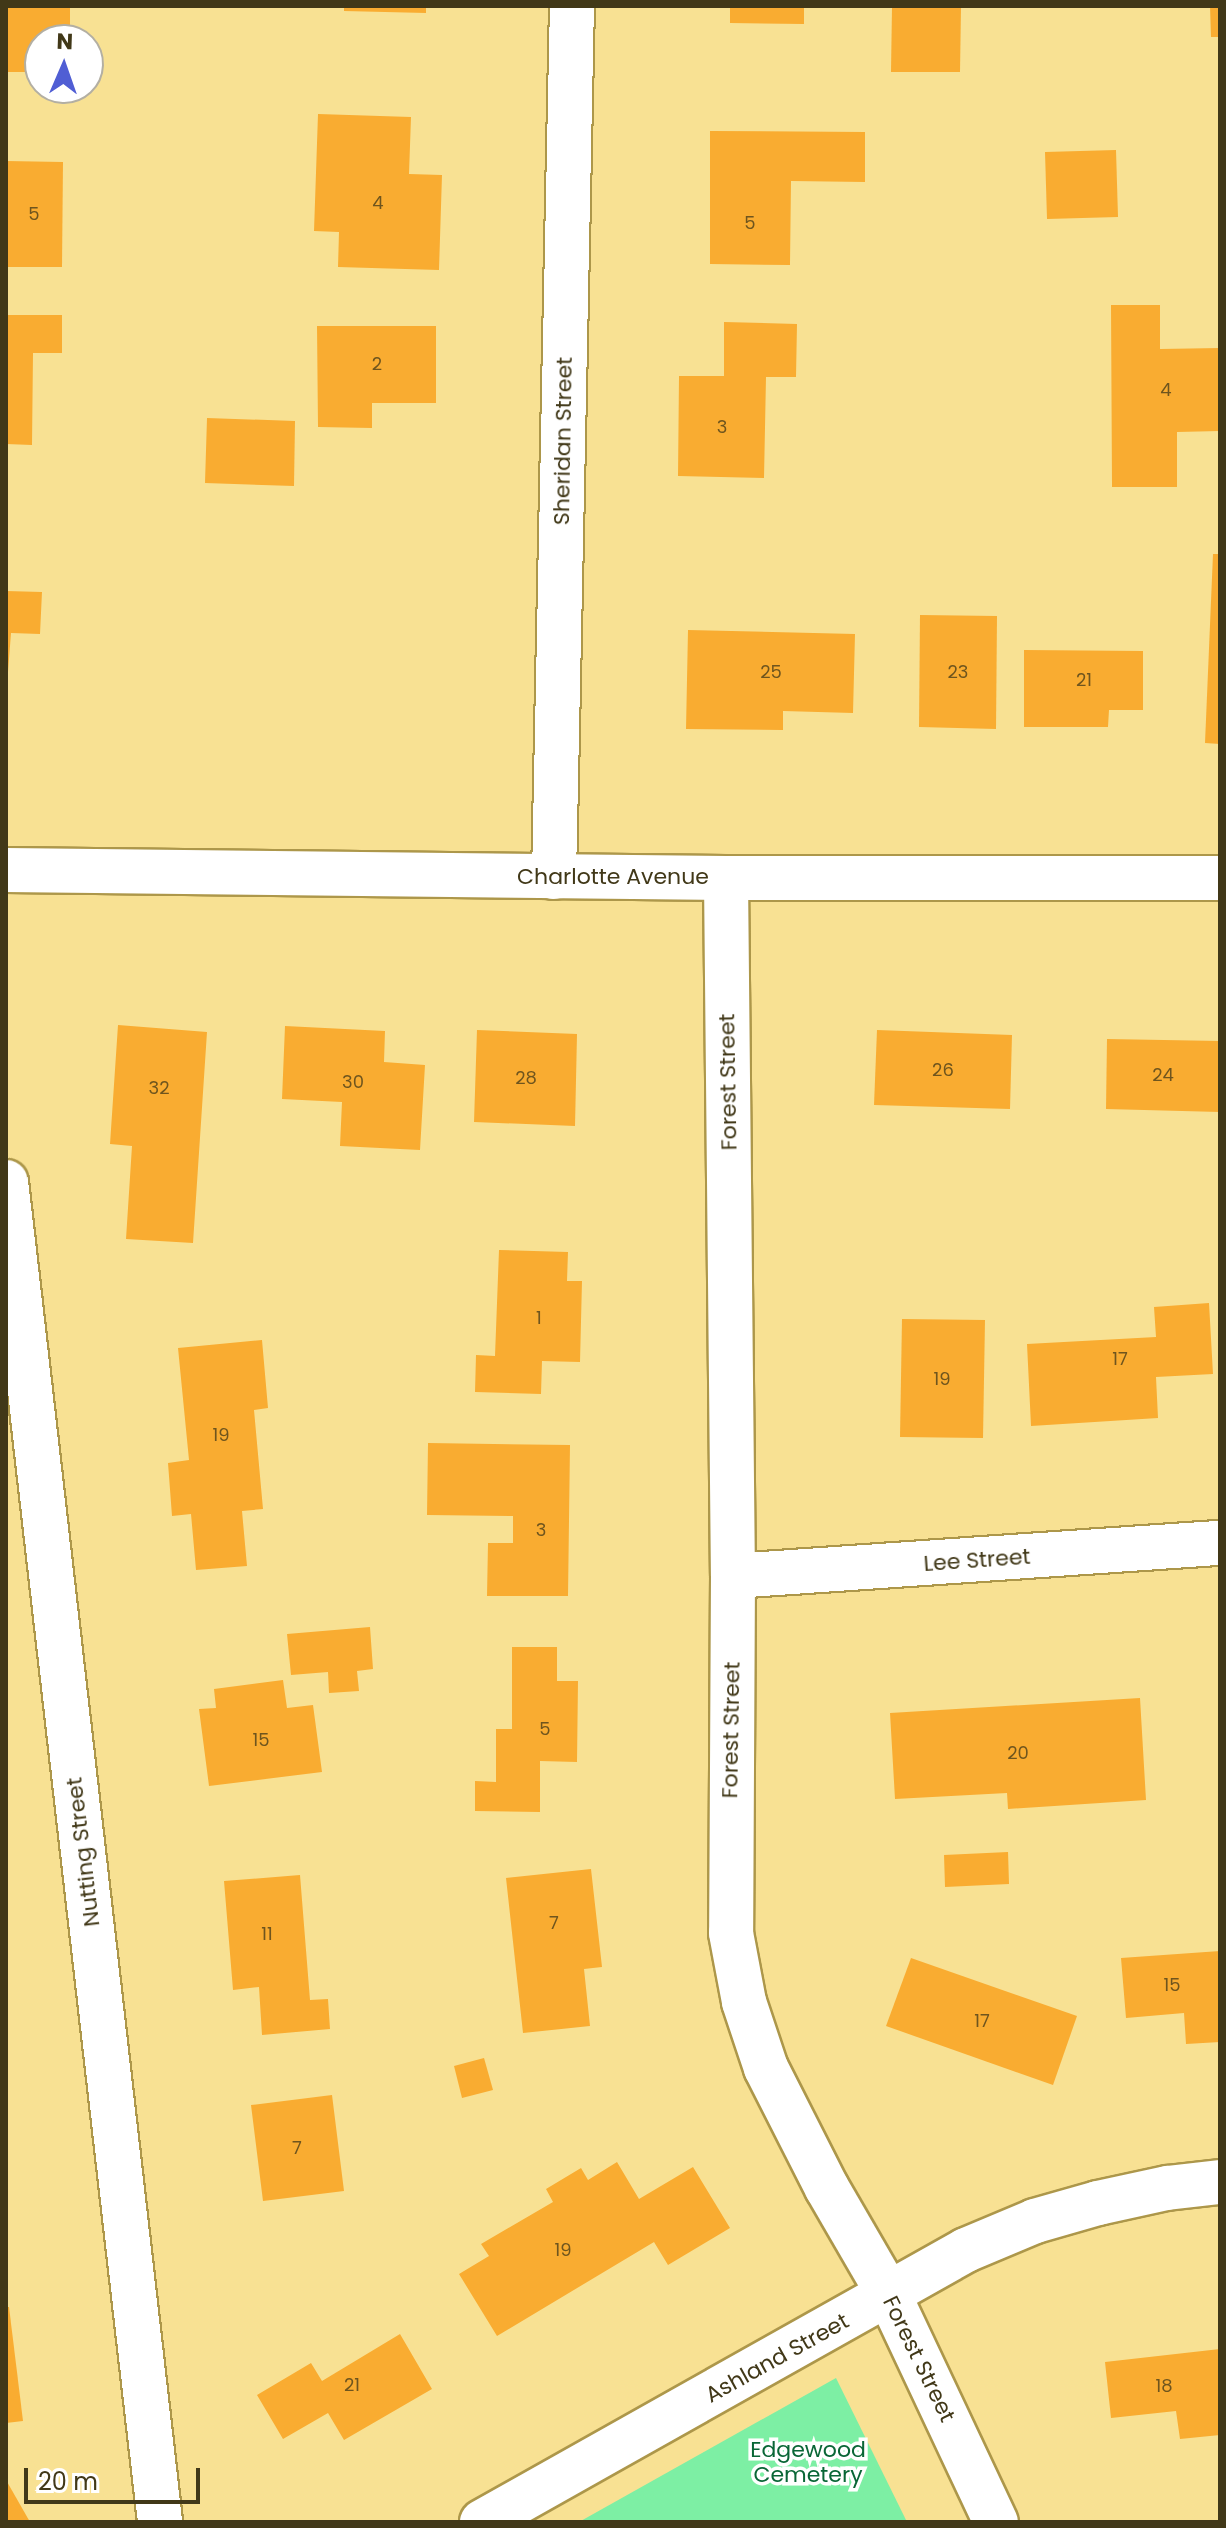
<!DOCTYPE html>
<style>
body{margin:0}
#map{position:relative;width:1226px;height:2528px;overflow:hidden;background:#f8e193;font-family:Poppins,sans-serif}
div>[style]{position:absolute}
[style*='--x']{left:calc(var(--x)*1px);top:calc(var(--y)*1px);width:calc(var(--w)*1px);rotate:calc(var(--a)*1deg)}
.green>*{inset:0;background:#7defa4}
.building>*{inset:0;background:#f9ac31}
.roads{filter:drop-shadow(2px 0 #ad974a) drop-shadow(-2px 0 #ad974a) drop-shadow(0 2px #ad974a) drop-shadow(0 -2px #ad974a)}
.minor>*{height:44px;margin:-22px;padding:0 22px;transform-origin:22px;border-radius:22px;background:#fff}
span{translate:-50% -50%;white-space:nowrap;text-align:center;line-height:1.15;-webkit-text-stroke:7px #fff;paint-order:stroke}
.number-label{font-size:18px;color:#6f551e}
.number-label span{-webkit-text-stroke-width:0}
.street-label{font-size:22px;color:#413818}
.park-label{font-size:22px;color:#096636}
.frame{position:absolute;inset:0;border:8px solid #413818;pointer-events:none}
.north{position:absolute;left:24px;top:24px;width:80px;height:80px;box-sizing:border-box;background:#fff;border:2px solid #b3afa3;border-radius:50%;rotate:2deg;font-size:22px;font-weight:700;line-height:32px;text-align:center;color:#413818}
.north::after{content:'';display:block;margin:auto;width:28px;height:36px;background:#505ed4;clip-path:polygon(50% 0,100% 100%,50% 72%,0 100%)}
.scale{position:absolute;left:24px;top:2468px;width:176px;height:36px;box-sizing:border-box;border:4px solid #413818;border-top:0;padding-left:10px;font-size:24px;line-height:28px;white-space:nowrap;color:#413818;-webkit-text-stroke:6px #fff;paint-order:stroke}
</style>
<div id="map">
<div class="green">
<i style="clip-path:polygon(836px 2378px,907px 2522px,579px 2522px)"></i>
</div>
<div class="building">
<i style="clip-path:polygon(6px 6px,70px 6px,70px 40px,40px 40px,40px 72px,6px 72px)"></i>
<i style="clip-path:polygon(344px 6px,426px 6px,426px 13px,344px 11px)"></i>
<i style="clip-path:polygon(730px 6px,804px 6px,804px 24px,730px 23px)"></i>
<i style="clip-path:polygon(1210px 6px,1220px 6px,1220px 37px,1211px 37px)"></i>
<i style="clip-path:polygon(892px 7px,961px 7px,960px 72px,891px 72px)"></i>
<i style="clip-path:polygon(318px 114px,411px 117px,409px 174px,442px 175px,439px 270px,338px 267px,339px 232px,314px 231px)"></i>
<i style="clip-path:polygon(710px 131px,865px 132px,865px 182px,791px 181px,790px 265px,710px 264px)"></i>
<i style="clip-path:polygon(1116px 150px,1118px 217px,1047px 219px,1045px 152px)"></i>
<i style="clip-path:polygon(6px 161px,63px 162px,62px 267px,6px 267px)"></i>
<i style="clip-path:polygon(1111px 305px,1160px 305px,1160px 349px,1220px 348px,1220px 431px,1177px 432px,1177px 487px,1112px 487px)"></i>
<i style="clip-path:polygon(6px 315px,62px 315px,62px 353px,33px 353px,32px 445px,6px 444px)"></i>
<i style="clip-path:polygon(724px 322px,797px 324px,796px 377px,766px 377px,764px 478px,678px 476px,679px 376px,724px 376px)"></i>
<i style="clip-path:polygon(317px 326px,436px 326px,436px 403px,372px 403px,372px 428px,318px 427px)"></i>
<i style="clip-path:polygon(207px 418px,295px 421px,294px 486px,205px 483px)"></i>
<i style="clip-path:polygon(1213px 554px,1220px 554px,1220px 744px,1205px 743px)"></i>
<i style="clip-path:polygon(6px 591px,42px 592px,40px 634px,11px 633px,8px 672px)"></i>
<i style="clip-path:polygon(920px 615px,997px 616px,996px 729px,919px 727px)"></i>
<i style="clip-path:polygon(688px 630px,855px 634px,853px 713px,783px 711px,783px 730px,686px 729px)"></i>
<i style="clip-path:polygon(1024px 650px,1143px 651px,1143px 710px,1109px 710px,1108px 727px,1024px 727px)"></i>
<i style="clip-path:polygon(118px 1025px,207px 1032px,193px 1243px,126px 1239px,132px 1146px,110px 1144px)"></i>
<i style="clip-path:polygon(285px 1026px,385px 1031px,384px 1062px,425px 1065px,420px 1150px,340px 1146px,342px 1102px,282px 1099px)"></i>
<i style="clip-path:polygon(477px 1030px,577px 1034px,575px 1126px,474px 1122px)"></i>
<i style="clip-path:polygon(877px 1030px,1012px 1035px,1010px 1109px,874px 1105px)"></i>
<i style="clip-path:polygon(1107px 1039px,1220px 1041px,1220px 1112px,1106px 1109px)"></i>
<i style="clip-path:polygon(499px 1250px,568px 1252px,567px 1281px,582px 1281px,580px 1362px,542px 1361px,541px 1394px,475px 1392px,476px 1355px,495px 1356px)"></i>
<i style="clip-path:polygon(1209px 1303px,1213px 1374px,1156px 1377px,1158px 1418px,1031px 1426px,1027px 1344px,1156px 1337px,1154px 1307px)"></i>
<i style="clip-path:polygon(902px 1319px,985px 1320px,983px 1438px,900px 1437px)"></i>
<i style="clip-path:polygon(262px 1340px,268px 1408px,254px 1410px,263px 1509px,242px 1511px,247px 1566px,196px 1570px,191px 1514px,172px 1516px,168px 1463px,189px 1460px,178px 1348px)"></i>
<i style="clip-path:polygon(428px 1443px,570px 1445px,568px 1596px,487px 1596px,488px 1543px,513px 1543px,513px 1516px,427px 1515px)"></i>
<i style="clip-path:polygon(370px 1627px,373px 1669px,357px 1671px,359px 1691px,329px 1693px,328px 1672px,291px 1675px,287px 1634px)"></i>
<i style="clip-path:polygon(512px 1647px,557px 1647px,557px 1681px,578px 1681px,577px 1762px,540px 1761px,540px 1812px,475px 1811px,475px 1781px,496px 1782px,496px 1729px,512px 1729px)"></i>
<i style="clip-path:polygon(283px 1680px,287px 1708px,313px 1705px,322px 1772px,209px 1786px,199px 1709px,216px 1708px,214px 1689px)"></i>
<i style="clip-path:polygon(1140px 1698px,1146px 1800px,1008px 1809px,1007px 1793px,895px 1799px,890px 1713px)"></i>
<i style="clip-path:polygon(1008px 1852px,1009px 1884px,945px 1887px,944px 1855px)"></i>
<i style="clip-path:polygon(591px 1869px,602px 1967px,584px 1969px,590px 2026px,523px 2033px,506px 1878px)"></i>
<i style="clip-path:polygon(300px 1875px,310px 2000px,328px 1999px,330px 2029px,262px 2035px,259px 1987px,233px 1990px,224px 1881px)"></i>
<i style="clip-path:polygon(1220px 1951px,1220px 2042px,1186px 2044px,1184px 2013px,1126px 2018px,1121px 1958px)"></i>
<i style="clip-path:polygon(911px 1958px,1077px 2016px,1053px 2085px,886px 2026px)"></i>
<i style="clip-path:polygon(484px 2058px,493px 2090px,462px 2098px,454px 2066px)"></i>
<i style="clip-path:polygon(332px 2095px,344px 2191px,263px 2201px,251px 2105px)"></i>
<i style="clip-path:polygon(617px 2162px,639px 2199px,693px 2167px,730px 2228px,668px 2265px,654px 2242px,497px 2336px,459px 2274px,489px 2256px,481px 2244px,553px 2202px,546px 2189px,581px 2168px,588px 2180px)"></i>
<i style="clip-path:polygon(6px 2307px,9px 2307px,23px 2421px,6px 2423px)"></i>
<i style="clip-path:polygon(400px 2334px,432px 2389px,344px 2440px,328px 2413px,283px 2439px,257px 2395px,311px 2363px,322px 2381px)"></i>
<i style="clip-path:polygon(1220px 2349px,1220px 2435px,1180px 2439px,1176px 2411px,1111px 2418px,1105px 2362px)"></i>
<i style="clip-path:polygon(6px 2480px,30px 2522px,6px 2522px)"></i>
</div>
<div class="roads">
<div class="minor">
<i style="--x:6;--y:870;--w:720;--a:0.64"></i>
<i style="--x:726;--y:878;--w:494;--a:0"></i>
<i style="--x:554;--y:877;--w:871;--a:-88.82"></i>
<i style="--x:726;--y:878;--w:698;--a:89.43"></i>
<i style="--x:733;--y:1576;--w:357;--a:90.3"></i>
<i style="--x:731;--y:1933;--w:70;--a:79.3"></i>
<i style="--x:744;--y:2002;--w:70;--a:71.6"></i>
<i style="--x:766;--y:2068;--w:135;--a:63.1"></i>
<i style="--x:827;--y:2188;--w:124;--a:59.9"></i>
<i style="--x:889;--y:2295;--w:251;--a:64.8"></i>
<i style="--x:6;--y:1182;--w:1349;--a:83.44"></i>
<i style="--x:733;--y:1576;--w:488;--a:-3.9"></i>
<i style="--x:482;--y:2522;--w:555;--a:-29.34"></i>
<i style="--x:966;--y:2250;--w:75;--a:-22.8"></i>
<i style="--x:1035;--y:2221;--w:66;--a:-15.9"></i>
<i style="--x:1098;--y:2203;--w:71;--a:-12.3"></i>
<i style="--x:1167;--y:2188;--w:53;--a:-6.5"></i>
</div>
</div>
<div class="number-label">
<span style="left:378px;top:203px">4</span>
<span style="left:34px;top:214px">5</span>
<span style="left:750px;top:223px">5</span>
<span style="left:377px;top:364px">2</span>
<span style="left:1166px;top:390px">4</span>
<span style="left:722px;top:427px">3</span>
<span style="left:771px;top:672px">25</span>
<span style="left:958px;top:672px">23</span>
<span style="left:1084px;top:680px">21</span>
<span style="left:943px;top:1070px">26</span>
<span style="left:1163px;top:1075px">24</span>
<span style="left:526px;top:1078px">28</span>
<span style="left:353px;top:1082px">30</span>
<span style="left:159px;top:1088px">32</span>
<span style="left:539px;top:1318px">1</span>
<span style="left:1120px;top:1359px">17</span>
<span style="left:942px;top:1379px">19</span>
<span style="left:221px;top:1435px">19</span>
<span style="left:541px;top:1530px">3</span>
<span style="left:545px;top:1729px">5</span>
<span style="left:261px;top:1740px">15</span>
<span style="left:1018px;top:1753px">20</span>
<span style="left:554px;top:1923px">7</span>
<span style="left:267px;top:1934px">11</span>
<span style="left:1172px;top:1985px">15</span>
<span style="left:982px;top:2021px">17</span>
<span style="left:297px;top:2148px">7</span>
<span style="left:563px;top:2250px">19</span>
<span style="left:352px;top:2385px">21</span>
<span style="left:1164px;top:2386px">18</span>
</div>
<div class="street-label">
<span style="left:563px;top:441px;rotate:-89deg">Sheridan Street</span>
<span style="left:613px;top:877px">Charlotte Avenue</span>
<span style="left:728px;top:1082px;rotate:-91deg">Forest Street</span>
<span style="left:977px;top:1560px;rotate:-4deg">Lee Street</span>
<span style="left:731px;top:1730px;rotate:-89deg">Forest Street</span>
<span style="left:83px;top:1852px;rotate:-97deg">Nutting Street</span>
<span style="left:777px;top:2358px;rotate:-29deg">Ashland Street</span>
<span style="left:919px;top:2359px;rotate:64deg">Forest Street</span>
</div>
<div class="park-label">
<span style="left:808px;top:2462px">Edgewood<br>Cemetery</span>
</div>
<div class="frame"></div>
<div class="north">N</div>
<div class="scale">20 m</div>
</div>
